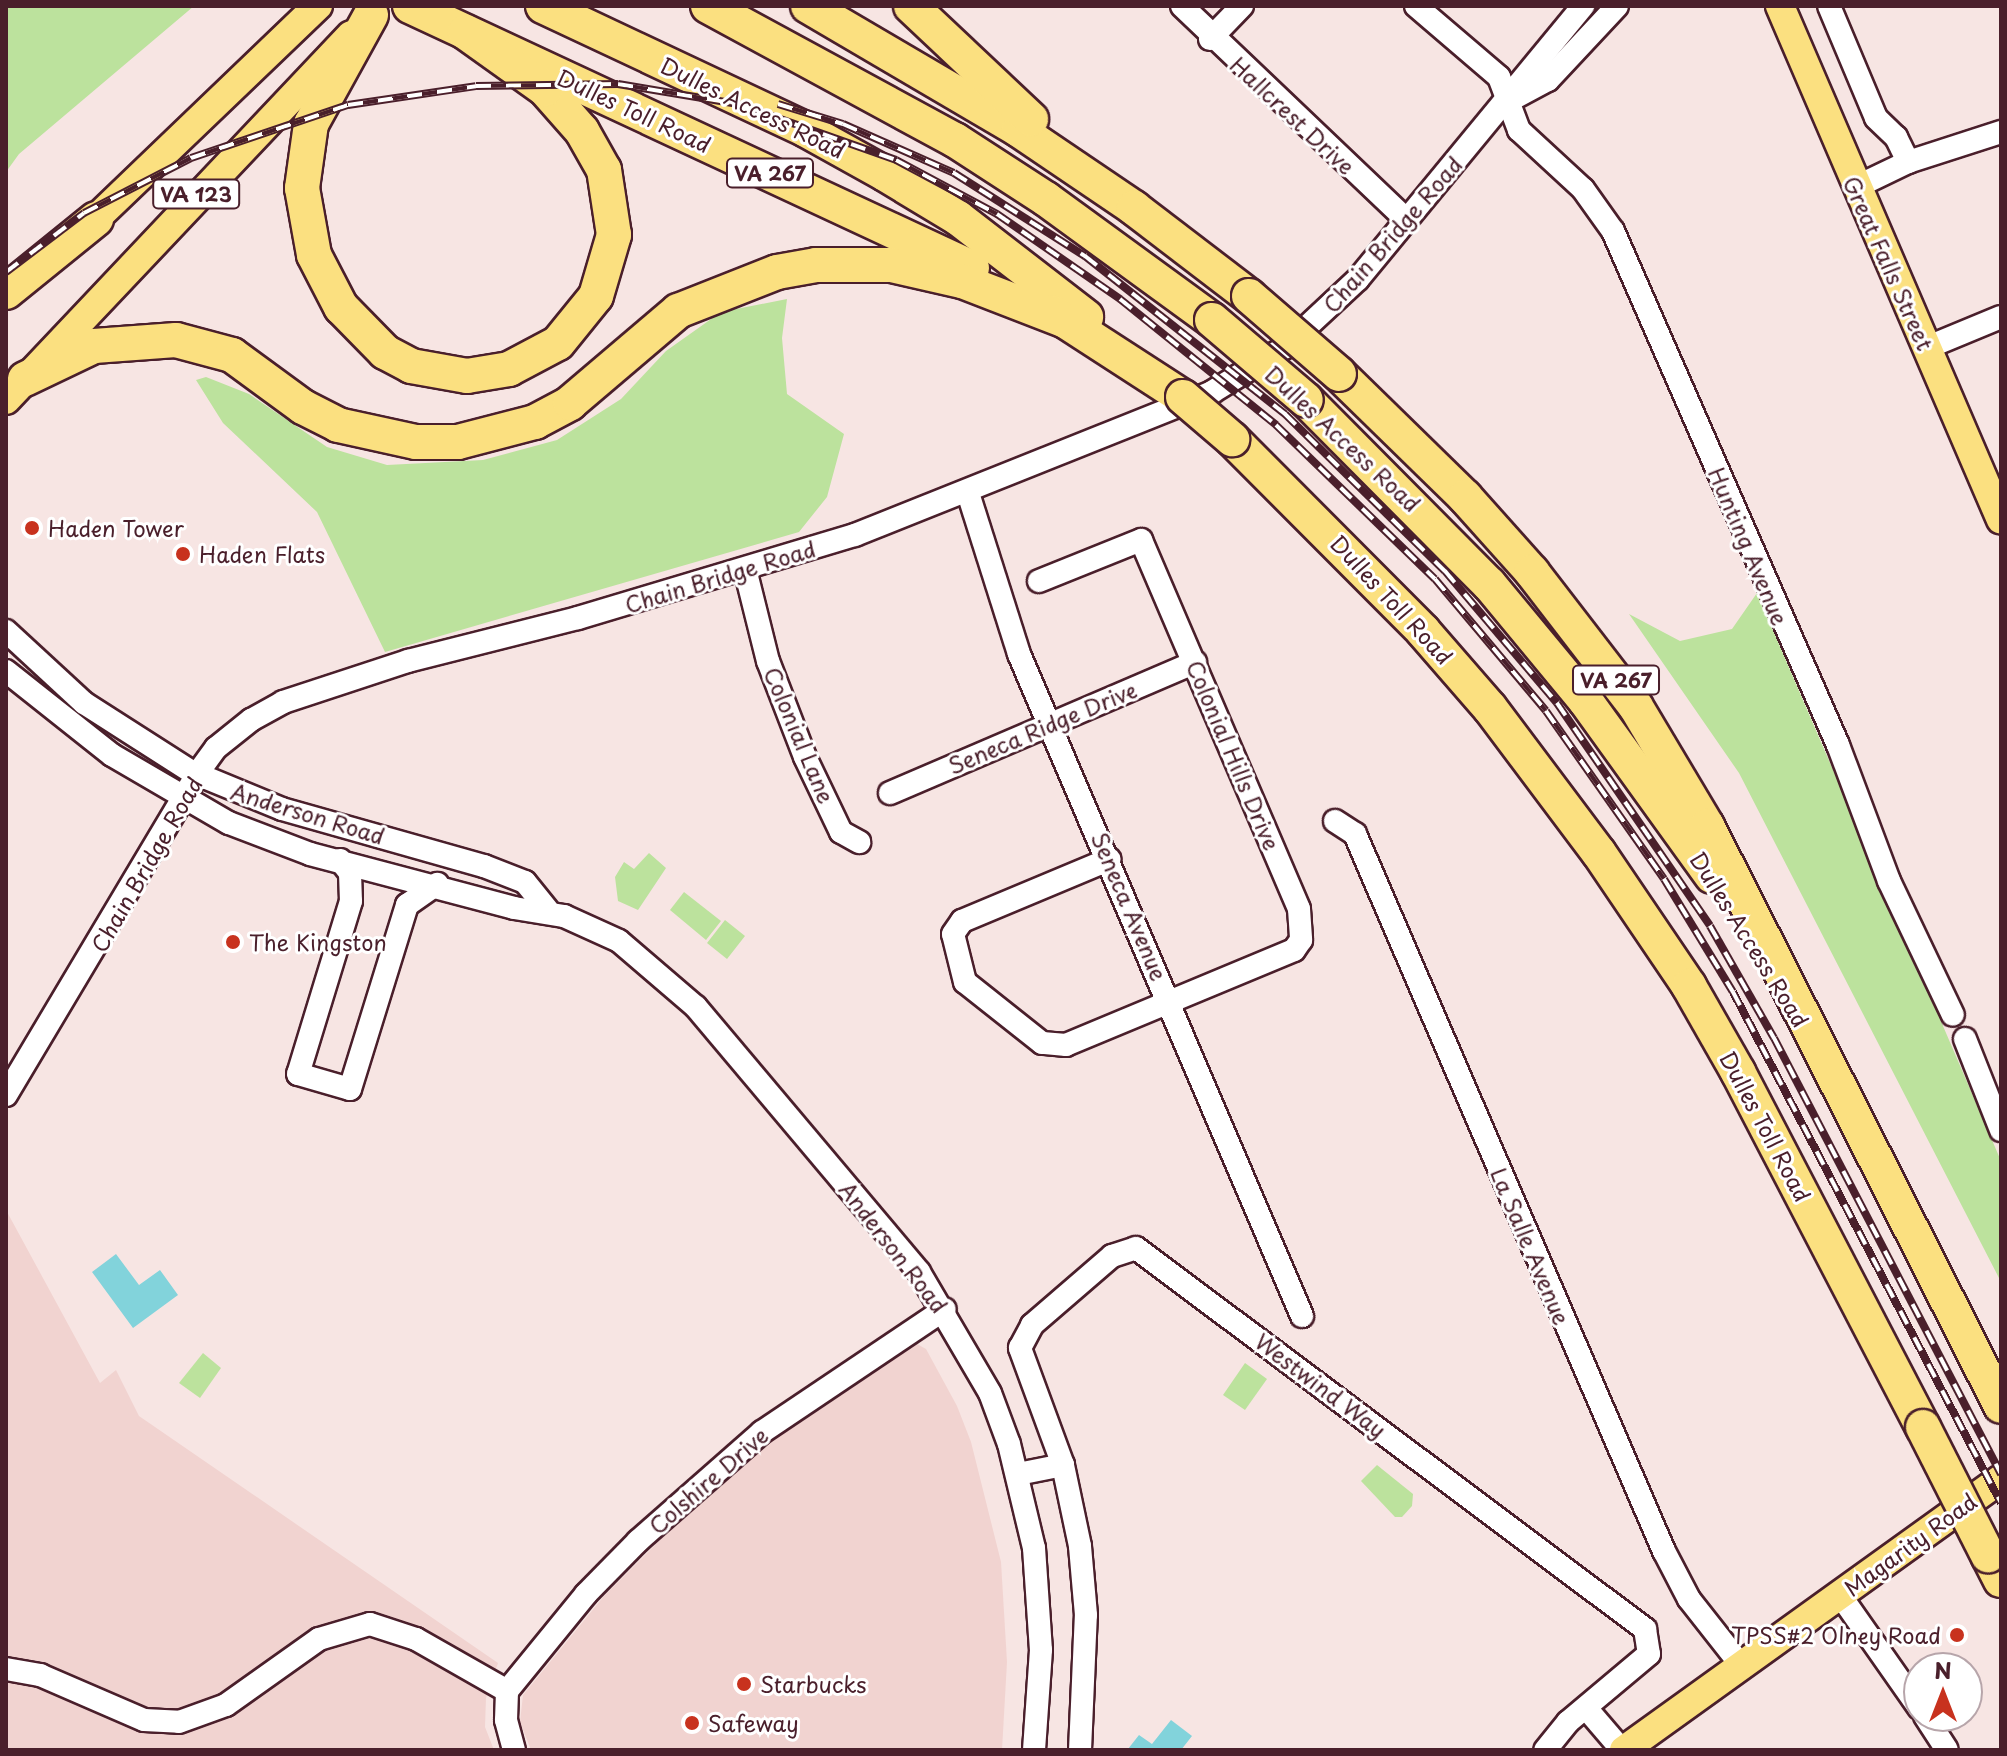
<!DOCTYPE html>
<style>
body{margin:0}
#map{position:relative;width:2007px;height:1756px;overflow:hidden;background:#f7e5e3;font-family:"Playpen Sans",sans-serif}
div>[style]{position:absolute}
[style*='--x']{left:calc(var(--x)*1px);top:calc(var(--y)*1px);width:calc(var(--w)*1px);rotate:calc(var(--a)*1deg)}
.built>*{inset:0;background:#f1d3d0}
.green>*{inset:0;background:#bce29d}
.water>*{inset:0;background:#82d3db}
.roads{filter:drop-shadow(2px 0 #4a1f2b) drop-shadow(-2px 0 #4a1f2b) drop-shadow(0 2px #4a1f2b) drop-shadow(0 -2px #4a1f2b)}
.minor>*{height:22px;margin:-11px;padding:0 11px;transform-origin:11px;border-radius:11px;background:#fff}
.major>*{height:28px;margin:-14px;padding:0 14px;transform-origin:14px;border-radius:14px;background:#fbe080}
.highway>*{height:34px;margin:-17px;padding:0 17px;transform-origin:17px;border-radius:17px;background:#fbe080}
.rail>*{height:8px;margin-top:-4px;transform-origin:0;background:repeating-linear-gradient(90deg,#fff 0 15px,#4a1f2b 0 30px);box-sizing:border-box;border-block:2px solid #4a1f2b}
.bridges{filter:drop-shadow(2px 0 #4a1f2b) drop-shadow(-2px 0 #4a1f2b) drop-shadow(0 2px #4a1f2b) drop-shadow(0 -2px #4a1f2b)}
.highway-bridge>*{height:34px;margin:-17px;padding:0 17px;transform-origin:17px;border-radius:17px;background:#fbe080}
.dots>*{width:22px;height:22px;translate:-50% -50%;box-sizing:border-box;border:4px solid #fff;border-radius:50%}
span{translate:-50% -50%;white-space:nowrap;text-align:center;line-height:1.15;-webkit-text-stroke:6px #fff;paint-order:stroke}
.shield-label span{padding:2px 6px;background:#fff;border:2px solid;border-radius:6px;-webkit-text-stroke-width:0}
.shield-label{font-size:20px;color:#4a1f2b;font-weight:700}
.street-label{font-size:22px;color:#4a1f2b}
.poi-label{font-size:22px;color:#4a1f2b}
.left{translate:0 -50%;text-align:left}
.right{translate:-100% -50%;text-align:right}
.frame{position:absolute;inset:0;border:8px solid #4a1f2b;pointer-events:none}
.north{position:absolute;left:1903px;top:1652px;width:80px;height:80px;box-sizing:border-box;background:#fff;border:2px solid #b7a5aa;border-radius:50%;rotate:0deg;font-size:22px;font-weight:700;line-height:32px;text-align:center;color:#4a1f2b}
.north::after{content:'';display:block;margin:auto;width:28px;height:36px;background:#c8321e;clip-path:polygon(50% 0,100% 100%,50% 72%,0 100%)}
</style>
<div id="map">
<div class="built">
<i style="clip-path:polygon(6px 1210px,100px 1383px,116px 1370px,139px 1416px,498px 1663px,486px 1698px,485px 1727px,494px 1750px,6px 1750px)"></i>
<i style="clip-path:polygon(917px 1344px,926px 1349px,957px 1406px,971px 1442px,1001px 1562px,1007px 1662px,1002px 1750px,531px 1750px,520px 1722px,523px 1695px,604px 1596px,704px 1496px,817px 1404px,900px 1347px)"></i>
</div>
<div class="green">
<i style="clip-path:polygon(6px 6px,194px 6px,19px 154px,6px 172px)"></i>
<i style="clip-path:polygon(787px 299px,782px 338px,787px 394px,844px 434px,827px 497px,799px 532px,385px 652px,317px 512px,223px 423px,196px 380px,206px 377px,249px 394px,327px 447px,387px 465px,483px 460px,557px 440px,621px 399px,666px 351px,721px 312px)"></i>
<i style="clip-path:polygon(1757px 593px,2001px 1161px,1999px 1278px,1739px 773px,1629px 614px,1680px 641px,1732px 629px)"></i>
<i style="clip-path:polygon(649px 853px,666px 868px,638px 910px,618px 901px,615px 877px,624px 862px,634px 869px)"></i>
<i style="clip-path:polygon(684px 892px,721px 921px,706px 940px,670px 910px)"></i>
<i style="clip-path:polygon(725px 920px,745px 936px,727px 959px,707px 943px)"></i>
<i style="clip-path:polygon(203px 1353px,221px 1368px,200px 1398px,179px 1383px)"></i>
<i style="clip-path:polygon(1245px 1363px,1267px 1379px,1245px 1410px,1223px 1395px)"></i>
<i style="clip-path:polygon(1377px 1465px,1413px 1494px,1412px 1506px,1402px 1517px,1395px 1517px,1361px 1481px)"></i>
</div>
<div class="water">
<i style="clip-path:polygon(116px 1254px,139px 1285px,160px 1270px,178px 1295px,133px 1328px,92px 1272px)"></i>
<i style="clip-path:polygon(1171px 1720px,1192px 1736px,1181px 1750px,1128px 1749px,1139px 1735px,1152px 1744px)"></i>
</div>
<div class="roads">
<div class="minor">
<i style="--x:1182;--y:6;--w:311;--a:43.6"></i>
<i style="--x:1416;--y:6;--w:109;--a:40.5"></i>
<i style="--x:1499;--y:77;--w:57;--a:69.3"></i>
<i style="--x:1519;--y:130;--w:87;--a:42.7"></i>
<i style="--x:1583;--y:189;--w:52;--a:54.5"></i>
<i style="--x:1613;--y:231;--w:561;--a:66.36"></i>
<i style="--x:1838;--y:745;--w:145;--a:69.4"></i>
<i style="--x:1889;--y:881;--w:148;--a:64.5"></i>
<i style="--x:1829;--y:6;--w:121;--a:67.2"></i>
<i style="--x:1876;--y:118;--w:28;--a:44"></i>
<i style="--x:1896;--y:137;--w:28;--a:64"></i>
<i style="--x:1210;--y:39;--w:46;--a:-45.9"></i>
<i style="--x:1514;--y:98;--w:38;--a:-28"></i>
<i style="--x:1548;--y:80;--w:101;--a:-47"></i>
<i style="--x:1856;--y:187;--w:58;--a:-25.7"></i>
<i style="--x:1908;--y:162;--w:98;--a:-17.9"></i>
<i style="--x:1926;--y:348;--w:81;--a:-22.5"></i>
<i style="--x:968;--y:493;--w:169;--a:72.4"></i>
<i style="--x:1019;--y:654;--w:720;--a:66.85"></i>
<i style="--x:745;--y:569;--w:95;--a:76"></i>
<i style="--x:768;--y:661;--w:103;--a:68.9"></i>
<i style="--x:805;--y:757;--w:83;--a:64.4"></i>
<i style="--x:841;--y:832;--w:21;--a:29"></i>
<i style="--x:1039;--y:581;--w:110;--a:-21.9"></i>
<i style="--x:1141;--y:540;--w:401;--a:66.8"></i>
<i style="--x:1299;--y:909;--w:31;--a:86"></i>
<i style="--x:1301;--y:940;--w:12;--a:125"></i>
<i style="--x:1294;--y:950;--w:247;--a:157.4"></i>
<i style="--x:1066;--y:1045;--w:24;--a:-175"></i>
<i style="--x:1042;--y:1043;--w:98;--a:-141.6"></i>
<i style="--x:965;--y:982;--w:49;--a:-104"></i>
<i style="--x:953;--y:934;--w:16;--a:-55"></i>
<i style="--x:962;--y:921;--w:160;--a:-22.7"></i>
<i style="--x:6;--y:631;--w:106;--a:42.7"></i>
<i style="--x:84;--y:703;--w:128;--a:32.6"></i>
<i style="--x:192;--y:772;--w:97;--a:22.3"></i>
<i style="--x:282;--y:809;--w:210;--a:15.8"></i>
<i style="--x:484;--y:866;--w:44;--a:21.3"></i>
<i style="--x:525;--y:882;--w:35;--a:51"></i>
<i style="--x:6;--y:671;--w:135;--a:38.4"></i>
<i style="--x:112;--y:755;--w:135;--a:30.2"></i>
<i style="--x:229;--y:823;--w:87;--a:20.9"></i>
<i style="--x:310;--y:854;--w:211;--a:14.8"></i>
<i style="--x:514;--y:908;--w:51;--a:9.1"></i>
<i style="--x:564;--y:916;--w:60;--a:24.4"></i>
<i style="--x:619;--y:941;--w:101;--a:40.6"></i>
<i style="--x:696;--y:1007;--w:346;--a:49.9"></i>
<i style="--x:919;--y:1272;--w:140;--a:59.6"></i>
<i style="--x:990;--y:1393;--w:54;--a:69.6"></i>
<i style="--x:1009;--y:1444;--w:107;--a:76.5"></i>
<i style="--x:1034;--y:1548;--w:102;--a:86.1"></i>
<i style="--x:1041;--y:1650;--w:100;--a:94"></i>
<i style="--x:890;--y:793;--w:332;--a:-23.2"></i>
<i style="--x:1335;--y:821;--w:24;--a:33"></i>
<i style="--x:1355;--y:834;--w:781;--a:66.69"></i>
<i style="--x:1664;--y:1551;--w:54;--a:62.5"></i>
<i style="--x:1689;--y:1599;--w:84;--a:51.8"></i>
<i style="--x:340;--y:860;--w:16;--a:52"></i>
<i style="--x:350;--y:873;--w:28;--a:88"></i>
<i style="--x:351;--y:901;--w:181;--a:107"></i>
<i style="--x:298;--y:1074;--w:54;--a:16.1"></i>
<i style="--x:350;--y:1089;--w:193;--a:-72.8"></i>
<i style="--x:407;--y:905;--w:37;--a:-35"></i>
<i style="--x:1965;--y:1039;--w:98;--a:68.4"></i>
<i style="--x:6;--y:1095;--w:374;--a:-59.2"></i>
<i style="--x:197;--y:774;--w:32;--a:-54"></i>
<i style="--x:216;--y:748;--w:45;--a:-38.7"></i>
<i style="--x:251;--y:720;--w:37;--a:-29"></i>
<i style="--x:283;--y:702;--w:132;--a:-18.2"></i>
<i style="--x:408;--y:661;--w:175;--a:-14.2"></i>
<i style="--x:578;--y:618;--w:289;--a:-16.7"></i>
<i style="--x:855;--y:535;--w:385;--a:-21.8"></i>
<i style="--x:1212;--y:392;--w:84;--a:-31.4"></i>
<i style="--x:1284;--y:348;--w:101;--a:-43"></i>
<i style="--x:1358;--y:279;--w:354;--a:-50.5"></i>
<i style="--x:1018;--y:1474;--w:46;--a:-11.3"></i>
<i style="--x:1840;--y:1595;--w:138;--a:55"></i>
<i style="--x:6;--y:1669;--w:35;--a:10"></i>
<i style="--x:40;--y:1675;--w:113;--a:23.4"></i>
<i style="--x:144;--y:1720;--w:35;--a:3"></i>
<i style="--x:179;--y:1722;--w:50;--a:-19.9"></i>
<i style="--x:226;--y:1705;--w:114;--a:-35.4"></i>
<i style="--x:319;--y:1639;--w:53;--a:-16.4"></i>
<i style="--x:370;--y:1624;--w:48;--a:18.1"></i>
<i style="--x:416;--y:1639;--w:105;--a:29.7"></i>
<i style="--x:1586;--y:1708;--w:55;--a:49.4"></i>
<i style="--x:1925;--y:1716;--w:40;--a:57.1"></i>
<i style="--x:514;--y:1750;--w:31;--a:-105"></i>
<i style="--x:506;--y:1720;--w:29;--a:-88"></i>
<i style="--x:507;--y:1691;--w:125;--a:-50.8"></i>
<i style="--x:586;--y:1594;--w:74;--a:-45.5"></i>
<i style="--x:638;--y:1541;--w:165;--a:-41.3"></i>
<i style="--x:762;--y:1432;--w:220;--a:-33.9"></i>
<i style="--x:1080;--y:1750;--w:135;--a:-87.5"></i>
<i style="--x:1086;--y:1615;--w:69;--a:-95"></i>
<i style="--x:1080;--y:1546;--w:83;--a:-101.9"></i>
<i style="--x:1063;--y:1465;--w:125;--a:-110.2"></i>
<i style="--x:1020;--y:1348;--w:26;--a:-62"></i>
<i style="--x:1032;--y:1325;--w:106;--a:-40.8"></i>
<i style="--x:1112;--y:1256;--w:25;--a:-18"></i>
<i style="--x:1136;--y:1248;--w:636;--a:36.82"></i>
<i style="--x:1645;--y:1629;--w:25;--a:81"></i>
<i style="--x:1649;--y:1654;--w:106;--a:140"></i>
<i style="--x:1568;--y:1722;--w:36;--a:129"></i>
</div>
<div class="major">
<i style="--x:1780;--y:6;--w:559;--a:66.73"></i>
<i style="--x:82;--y:232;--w:327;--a:-43.8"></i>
<i style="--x:6;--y:400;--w:502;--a:-46.61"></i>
<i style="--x:1624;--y:1750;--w:464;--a:-35.7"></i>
</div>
<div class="highway">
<i style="--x:410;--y:6;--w:620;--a:24.99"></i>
<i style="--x:543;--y:6;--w:291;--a:25.2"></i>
<i style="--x:806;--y:130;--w:90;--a:29.1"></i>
<i style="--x:885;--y:174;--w:85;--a:31.1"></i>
<i style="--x:958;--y:218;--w:162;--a:37.7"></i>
<i style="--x:708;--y:6;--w:281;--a:28.5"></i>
<i style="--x:955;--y:140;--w:108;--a:33"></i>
<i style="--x:1046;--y:199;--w:205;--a:36.1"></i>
<i style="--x:808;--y:6;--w:245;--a:30.4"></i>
<i style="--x:1019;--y:130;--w:139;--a:34.1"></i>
<i style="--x:1134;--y:208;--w:145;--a:37.4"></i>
<i style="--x:911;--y:6;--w:165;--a:43.3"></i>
<i style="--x:371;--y:15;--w:124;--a:118.8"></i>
<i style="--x:311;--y:124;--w:65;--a:98"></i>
<i style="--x:302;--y:188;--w:68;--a:79.8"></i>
<i style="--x:314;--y:255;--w:59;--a:62.6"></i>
<i style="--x:341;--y:307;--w:63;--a:45.6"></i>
<i style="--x:385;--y:352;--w:30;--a:28"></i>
<i style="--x:411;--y:366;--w:57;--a:10.1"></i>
<i style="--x:467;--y:376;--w:43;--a:-9.5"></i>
<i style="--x:509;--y:369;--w:55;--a:-28"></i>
<i style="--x:558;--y:343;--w:60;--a:-51"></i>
<i style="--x:596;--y:296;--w:64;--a:-73.6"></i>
<i style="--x:614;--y:235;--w:66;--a:-98.7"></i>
<i style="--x:604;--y:170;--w:45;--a:-119.4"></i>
<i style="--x:582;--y:131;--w:56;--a:-131.4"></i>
<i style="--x:545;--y:89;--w:98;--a:-144.5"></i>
<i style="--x:6;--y:292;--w:116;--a:-39"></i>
<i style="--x:1053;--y:313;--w:155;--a:32.9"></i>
<i style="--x:1339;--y:374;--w:176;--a:44.3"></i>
<i style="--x:1465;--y:497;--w:101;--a:48.2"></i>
<i style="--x:1532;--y:572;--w:170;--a:52.4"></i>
<i style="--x:1636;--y:707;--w:139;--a:59.2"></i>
<i style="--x:1707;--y:826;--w:650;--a:63.12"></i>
<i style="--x:25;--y:379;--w:76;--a:-25.6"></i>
<i style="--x:94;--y:346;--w:82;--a:-4.2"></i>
<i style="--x:176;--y:340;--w:58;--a:15"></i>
<i style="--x:232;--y:355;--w:88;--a:36.2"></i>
<i style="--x:303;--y:407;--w:39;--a:27"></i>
<i style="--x:338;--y:425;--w:80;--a:12.3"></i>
<i style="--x:416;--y:442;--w:42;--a:0"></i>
<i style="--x:458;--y:442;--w:80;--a:-14.6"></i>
<i style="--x:535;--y:422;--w:40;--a:-28"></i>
<i style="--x:570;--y:403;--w:142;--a:-40.4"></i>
<i style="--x:678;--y:311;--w:106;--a:-21.5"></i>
<i style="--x:777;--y:272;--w:40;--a:-10"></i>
<i style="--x:816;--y:265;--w:75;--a:0"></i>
<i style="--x:891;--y:265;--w:73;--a:12.7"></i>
<i style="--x:962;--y:281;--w:117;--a:21.1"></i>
<i style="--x:1306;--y:400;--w:260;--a:45.2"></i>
<i style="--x:1489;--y:584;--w:151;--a:50.4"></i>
<i style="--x:1585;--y:700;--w:217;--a:54.2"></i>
<i style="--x:1232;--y:439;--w:271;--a:45.1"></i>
<i style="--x:1423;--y:631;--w:102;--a:49"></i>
<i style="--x:1490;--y:708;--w:181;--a:53.1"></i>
<i style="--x:1599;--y:853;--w:161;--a:55.9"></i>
<i style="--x:1689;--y:986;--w:99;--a:60.3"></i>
<i style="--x:1738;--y:1072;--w:400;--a:62.5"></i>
<i style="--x:1988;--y:1555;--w:28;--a:63"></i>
</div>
</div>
<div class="rail">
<i style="--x:778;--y:104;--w:68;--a:17.1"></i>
<i style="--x:843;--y:124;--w:121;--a:23.8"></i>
<i style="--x:954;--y:173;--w:155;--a:32.4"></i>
<i style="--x:1085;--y:256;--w:255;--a:38.3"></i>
<i style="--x:1285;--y:414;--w:224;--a:44.5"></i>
<i style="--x:1445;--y:571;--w:173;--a:49.7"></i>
<i style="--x:1557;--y:703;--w:270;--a:55.5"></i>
<i style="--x:1710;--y:926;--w:129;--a:60.3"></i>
<i style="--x:1774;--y:1038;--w:492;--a:62.5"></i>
<i style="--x:6;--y:272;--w:98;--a:-37.1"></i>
<i style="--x:84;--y:213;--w:120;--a:-27.2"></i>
<i style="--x:191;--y:158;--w:166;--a:-18.7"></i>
<i style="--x:348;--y:105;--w:129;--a:-8.4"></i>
<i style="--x:476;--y:86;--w:142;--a:-0.8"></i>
<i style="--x:618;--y:84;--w:122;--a:9.5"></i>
<i style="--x:738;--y:104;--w:168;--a:19.5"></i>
<i style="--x:896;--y:160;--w:115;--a:28.1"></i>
<i style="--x:997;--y:214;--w:150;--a:34.6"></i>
<i style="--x:1120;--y:299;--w:201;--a:38.9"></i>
<i style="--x:1276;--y:425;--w:221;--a:44.1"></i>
<i style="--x:1435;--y:579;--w:172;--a:49.9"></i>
<i style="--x:1546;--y:711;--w:205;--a:54.9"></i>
<i style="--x:1664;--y:879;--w:132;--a:58.6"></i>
<i style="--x:1733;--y:992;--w:577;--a:62.32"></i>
</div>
<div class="bridges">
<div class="highway-bridge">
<i style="--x:1249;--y:296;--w:119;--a:40.9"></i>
<i style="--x:1212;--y:320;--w:123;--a:40.4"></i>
<i style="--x:1183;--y:397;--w:65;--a:40.6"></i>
<i style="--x:1923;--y:1427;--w:144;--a:63.1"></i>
</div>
</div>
<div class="dots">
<i style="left:32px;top:528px;background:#c8321e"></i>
<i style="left:183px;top:554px;background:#c8321e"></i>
<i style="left:233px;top:942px;background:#c8321e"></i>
<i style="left:1957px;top:1635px;background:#c8321e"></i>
<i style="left:744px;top:1684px;background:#c8321e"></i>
<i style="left:692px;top:1723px;background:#c8321e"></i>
</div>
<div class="shield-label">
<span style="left:770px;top:173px">VA 267</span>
<span style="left:196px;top:194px">VA 123</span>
<span style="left:1616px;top:680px">VA 267</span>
</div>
<div class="street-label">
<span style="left:753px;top:107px;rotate:26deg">Dulles Access Road</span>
<span style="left:634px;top:110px;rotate:25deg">Dulles Toll Road</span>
<span style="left:1293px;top:115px;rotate:43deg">Hallcrest Drive</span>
<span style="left:1392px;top:234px;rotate:-49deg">Chain Bridge Road</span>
<span style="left:1889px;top:263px;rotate:66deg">Great Falls Street</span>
<span style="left:1343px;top:438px;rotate:43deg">Dulles Access Road</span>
<span style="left:1749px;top:546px;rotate:67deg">Hunting Avenue</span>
<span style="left:720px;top:576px;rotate:-17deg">Chain Bridge Road</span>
<span style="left:1392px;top:599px;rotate:47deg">Dulles Toll Road</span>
<span style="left:1042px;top:727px;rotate:-23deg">Seneca Ridge Drive</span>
<span style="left:800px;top:735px;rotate:67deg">Colonial Lane</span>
<span style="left:1234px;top:755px;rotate:67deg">Colonial Hills Drive</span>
<span style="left:308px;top:813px;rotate:17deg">Anderson Road</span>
<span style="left:146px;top:864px;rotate:-60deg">Chain Bridge Road</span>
<span style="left:1130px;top:906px;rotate:67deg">Seneca Avenue</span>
<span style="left:1750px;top:939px;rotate:58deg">Dulles Access Road</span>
<span style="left:1766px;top:1126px;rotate:62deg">Dulles Toll Road</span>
<span style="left:1531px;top:1246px;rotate:67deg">La Salle Avenue</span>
<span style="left:894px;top:1247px;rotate:52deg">Anderson Road</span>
<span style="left:1321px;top:1385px;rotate:37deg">Westwind Way</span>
<span style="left:708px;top:1480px;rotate:-41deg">Colshire Drive</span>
<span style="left:1910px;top:1544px;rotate:-36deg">Magarity Road</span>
</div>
<div class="poi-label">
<span class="left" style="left:48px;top:528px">Haden Tower</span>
<span class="left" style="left:199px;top:554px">Haden Flats</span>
<span class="left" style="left:249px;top:942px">The Kingston</span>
<span class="right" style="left:1941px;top:1635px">TPSS#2 Olney Road</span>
<span class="left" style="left:760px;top:1684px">Starbucks</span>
<span class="left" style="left:708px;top:1723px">Safeway</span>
</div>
<div class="frame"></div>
<div class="north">N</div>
</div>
